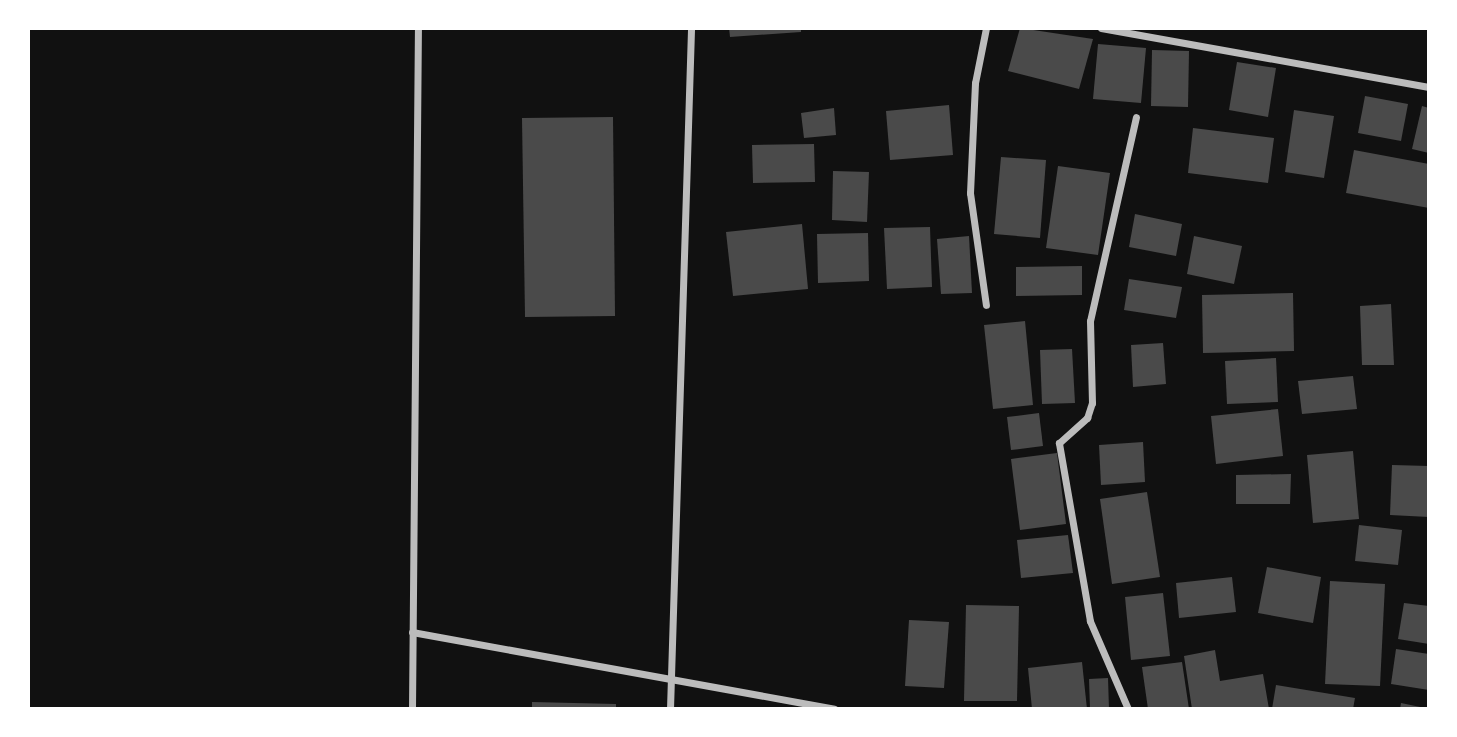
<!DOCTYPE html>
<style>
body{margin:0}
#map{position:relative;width:1457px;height:737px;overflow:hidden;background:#111;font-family:"PT Sans",sans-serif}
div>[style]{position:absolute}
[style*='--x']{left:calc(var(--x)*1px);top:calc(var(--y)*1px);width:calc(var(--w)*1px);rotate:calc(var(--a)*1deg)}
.building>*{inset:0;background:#4a4a4a}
.minor>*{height:7px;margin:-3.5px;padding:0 3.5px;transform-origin:3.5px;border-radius:3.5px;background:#bcbcbc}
span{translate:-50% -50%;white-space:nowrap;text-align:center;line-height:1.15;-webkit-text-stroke:5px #fff;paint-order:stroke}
.frame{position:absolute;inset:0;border:30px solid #fff;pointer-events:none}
</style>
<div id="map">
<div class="building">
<i style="clip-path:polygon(729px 28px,801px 28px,801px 32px,730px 37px)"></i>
<i style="clip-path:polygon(1020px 28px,1093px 39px,1079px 89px,1008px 71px)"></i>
<i style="clip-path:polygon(1098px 44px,1146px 48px,1141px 103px,1093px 99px)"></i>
<i style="clip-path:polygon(1152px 50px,1189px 51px,1188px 107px,1151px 106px)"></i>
<i style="clip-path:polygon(1237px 62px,1276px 68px,1268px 117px,1229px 110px)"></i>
<i style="clip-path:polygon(1365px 96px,1408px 104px,1401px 141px,1358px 133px)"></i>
<i style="clip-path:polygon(949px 105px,953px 155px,890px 160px,886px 111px)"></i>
<i style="clip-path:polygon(1422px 106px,1429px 108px,1429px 153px,1412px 149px)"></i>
<i style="clip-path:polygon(834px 108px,836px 135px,804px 138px,801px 113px)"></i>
<i style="clip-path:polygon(1294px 110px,1334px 116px,1324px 178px,1285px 172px)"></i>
<i style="clip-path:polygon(613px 117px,615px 316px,525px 317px,522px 118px)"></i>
<i style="clip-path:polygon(1193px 128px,1274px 138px,1268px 183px,1188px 173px)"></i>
<i style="clip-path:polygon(814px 144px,815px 182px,753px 183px,752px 145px)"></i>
<i style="clip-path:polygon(1354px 150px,1429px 164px,1429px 208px,1346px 193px)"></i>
<i style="clip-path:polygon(1001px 157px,1046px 160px,1040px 238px,994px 234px)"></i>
<i style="clip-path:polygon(1058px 166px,1110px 173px,1098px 255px,1046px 248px)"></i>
<i style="clip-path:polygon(833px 171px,869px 172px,867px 222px,832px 220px)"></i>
<i style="clip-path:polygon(1135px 214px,1182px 224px,1176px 256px,1129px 247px)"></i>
<i style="clip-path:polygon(802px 224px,808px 289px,733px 296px,726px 232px)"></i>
<i style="clip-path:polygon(930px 227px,932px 287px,887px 289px,884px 228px)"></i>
<i style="clip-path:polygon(868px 233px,869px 281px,818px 283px,817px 234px)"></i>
<i style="clip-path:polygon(969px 236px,972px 293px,941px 294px,937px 239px)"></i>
<i style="clip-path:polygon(1194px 236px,1242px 246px,1234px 284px,1187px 274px)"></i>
<i style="clip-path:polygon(1082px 266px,1082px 295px,1016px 296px,1016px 267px)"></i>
<i style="clip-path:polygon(1129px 279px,1182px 287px,1176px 318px,1124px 310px)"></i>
<i style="clip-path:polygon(1293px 293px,1294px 351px,1203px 353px,1202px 295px)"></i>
<i style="clip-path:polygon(1391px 304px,1394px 365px,1362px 365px,1360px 306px)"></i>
<i style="clip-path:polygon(1025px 321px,1033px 405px,993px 409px,984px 325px)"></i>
<i style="clip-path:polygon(1163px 343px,1166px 384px,1133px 387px,1131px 345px)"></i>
<i style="clip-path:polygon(1072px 349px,1075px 403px,1042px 404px,1040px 350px)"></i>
<i style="clip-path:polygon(1276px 358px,1278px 402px,1227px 404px,1225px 361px)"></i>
<i style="clip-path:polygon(1353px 376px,1357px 409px,1302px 414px,1298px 381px)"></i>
<i style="clip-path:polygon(1278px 409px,1283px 456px,1216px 464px,1211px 416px)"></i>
<i style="clip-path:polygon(1039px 413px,1043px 446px,1011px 450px,1007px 417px)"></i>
<i style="clip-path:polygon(1143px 442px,1145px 482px,1101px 485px,1099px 445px)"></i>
<i style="clip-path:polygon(1353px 451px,1359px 519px,1313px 523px,1307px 455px)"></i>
<i style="clip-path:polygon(1057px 453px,1066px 524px,1020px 530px,1011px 459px)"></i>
<i style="clip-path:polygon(1392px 465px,1429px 466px,1429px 517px,1390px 515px)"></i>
<i style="clip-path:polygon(1291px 474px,1290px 504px,1236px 504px,1236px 475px)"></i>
<i style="clip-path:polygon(1147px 492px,1160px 577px,1112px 584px,1100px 499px)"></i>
<i style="clip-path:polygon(1359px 525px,1402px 530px,1398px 565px,1355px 561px)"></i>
<i style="clip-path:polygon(1068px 535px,1073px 573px,1021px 578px,1017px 540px)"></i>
<i style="clip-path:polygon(1267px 567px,1321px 577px,1313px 623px,1258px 613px)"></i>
<i style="clip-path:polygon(1232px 577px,1236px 612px,1179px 618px,1176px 583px)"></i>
<i style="clip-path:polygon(1330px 581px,1385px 584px,1380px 686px,1325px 684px)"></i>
<i style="clip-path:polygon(1163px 593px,1170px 656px,1131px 660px,1125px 597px)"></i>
<i style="clip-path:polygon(1404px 603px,1429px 606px,1429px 644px,1398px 639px)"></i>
<i style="clip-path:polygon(966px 605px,1019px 606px,1017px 701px,964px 701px)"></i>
<i style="clip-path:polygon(909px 620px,949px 622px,944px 688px,905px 686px)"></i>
<i style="clip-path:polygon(1396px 649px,1429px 654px,1429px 690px,1391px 684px)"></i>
<i style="clip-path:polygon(1215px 650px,1220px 681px,1263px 674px,1269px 709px,1192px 709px,1184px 656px)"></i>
<i style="clip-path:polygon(1082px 662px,1087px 709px,1032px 709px,1028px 668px)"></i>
<i style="clip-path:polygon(1182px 662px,1189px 709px,1148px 709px,1142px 667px)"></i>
<i style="clip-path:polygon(1108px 678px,1109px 709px,1090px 709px,1089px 679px)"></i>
<i style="clip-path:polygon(1276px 685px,1355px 698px,1353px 709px,1272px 709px)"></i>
<i style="clip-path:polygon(532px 702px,616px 704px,616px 709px,532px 709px)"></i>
<i style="clip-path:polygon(1401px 703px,1425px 708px,1424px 709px,1400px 709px)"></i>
</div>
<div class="minor">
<i style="--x:986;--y:28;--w:56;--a:101.3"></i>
<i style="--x:975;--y:83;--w:110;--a:92.6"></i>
<i style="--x:970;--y:193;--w:113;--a:81.9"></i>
<i style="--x:1101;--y:28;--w:333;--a:10.2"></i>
<i style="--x:412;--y:632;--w:429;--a:10.3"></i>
<i style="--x:412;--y:709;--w:681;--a:-89.5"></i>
<i style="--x:670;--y:709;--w:681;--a:-88.23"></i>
<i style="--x:1128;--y:709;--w:96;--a:-113.4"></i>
<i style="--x:1090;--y:621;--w:181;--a:-99.9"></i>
<i style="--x:1059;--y:443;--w:38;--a:-42"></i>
<i style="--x:1087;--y:418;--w:16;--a:-72"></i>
<i style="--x:1092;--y:403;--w:82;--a:-91.4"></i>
<i style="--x:1090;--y:321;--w:209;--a:-77.3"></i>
</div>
<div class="frame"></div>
</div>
